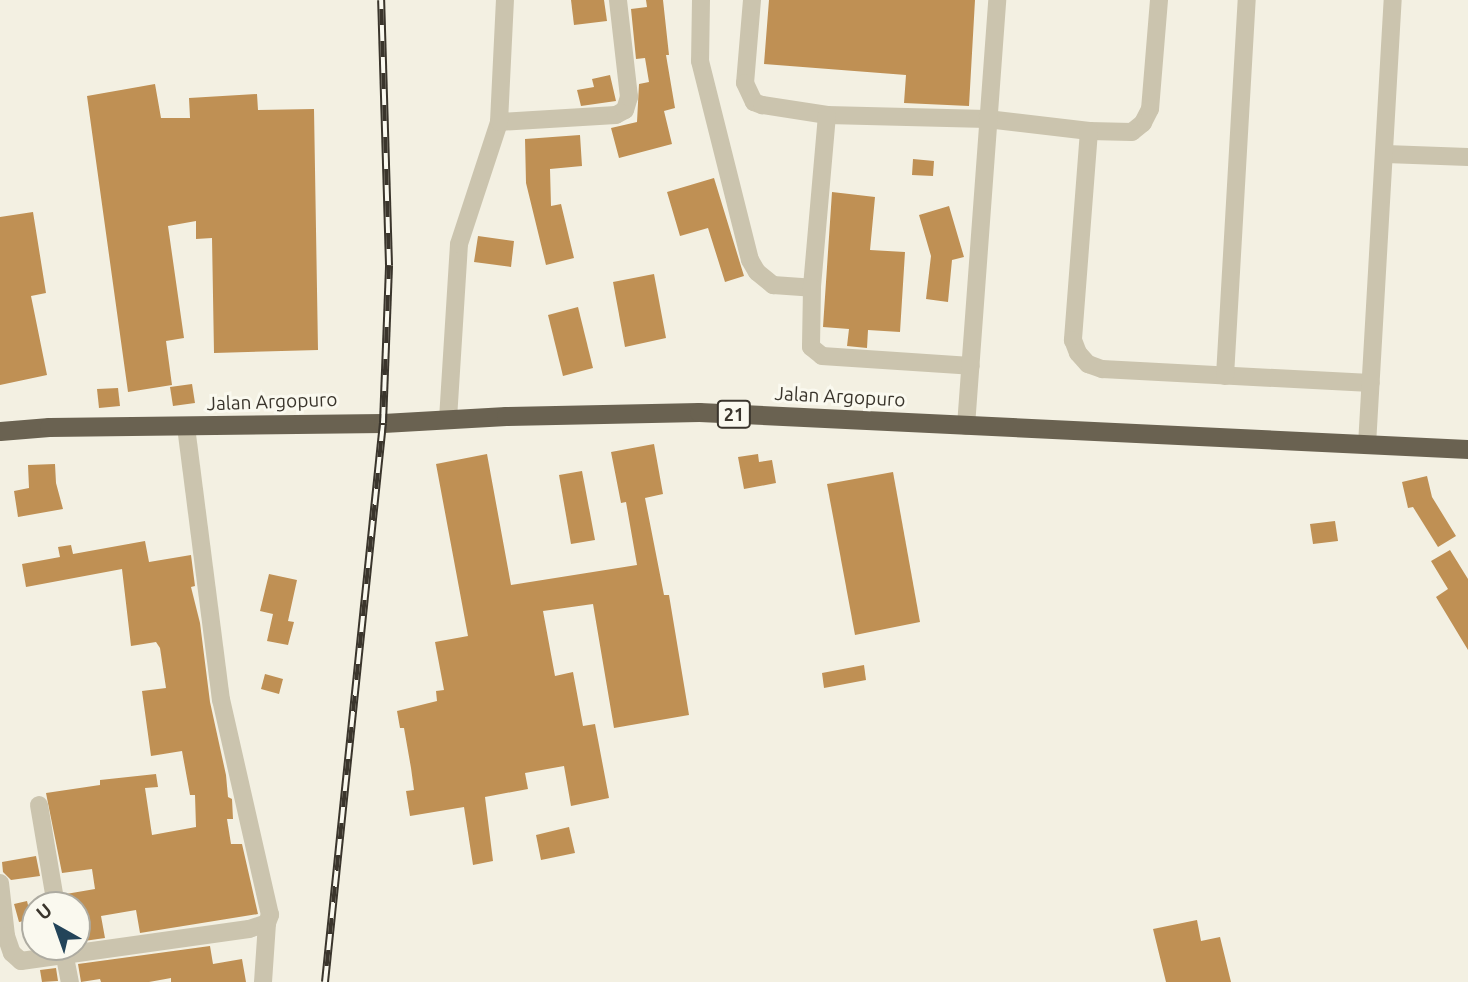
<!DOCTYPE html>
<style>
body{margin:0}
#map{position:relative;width:1468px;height:982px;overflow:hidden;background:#f3f0e2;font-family:Ubuntu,sans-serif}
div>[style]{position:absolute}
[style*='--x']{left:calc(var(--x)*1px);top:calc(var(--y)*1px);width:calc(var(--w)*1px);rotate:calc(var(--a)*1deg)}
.building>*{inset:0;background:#bf9054}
.minor>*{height:18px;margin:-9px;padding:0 9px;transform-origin:9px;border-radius:9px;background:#cbc4ae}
.trunk>*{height:19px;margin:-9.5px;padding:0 9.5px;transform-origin:9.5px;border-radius:9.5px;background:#6a6251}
.rail>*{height:8px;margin-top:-4px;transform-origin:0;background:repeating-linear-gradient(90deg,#faf9ef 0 16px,#3a352c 0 32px);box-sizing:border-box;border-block:2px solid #3a352c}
span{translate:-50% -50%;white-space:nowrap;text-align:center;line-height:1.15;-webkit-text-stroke:6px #faf9ef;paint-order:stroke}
.shield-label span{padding:2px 5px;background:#faf9ef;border:2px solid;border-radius:5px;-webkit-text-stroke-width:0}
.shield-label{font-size:18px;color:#3a352c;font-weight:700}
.street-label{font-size:19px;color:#3a352c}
.north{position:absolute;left:21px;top:891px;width:70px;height:70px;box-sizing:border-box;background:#faf9ef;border:2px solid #adaba1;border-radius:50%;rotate:320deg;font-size:19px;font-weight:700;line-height:28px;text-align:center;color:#3a352c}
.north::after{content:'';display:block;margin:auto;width:24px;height:32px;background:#234459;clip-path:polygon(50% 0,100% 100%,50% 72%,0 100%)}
</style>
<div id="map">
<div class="building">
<i style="clip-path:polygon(571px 0,604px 0,607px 21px,574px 25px)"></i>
<i style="clip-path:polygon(646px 0,663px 0,669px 55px,666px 55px,675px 108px,664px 111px,672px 144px,619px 158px,611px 128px,637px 122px,639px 84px,649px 82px,645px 58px,636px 59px,631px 9px,647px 7px)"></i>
<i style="clip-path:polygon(769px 0,975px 0,969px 106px,904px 103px,906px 75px,764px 64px)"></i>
<i style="clip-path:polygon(610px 75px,616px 101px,581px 106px,577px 90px,594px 87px,592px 79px)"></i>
<i style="clip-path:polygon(155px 84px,161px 118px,190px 118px,189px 98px,257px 94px,258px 110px,314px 109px,318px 350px,214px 353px,212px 238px,196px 239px,196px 221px,168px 226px,184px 338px,166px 341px,172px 385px,128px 392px,87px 96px)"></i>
<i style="clip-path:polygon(580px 135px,582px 166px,550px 169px,551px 206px,561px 204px,574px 258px,546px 265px,526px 183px,525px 139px)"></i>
<i style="clip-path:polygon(913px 159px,934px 161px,933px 176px,912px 175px)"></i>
<i style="clip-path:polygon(714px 178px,744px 276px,725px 282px,708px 228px,680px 236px,667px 192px)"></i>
<i style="clip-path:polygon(832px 192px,875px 197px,870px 250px,905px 252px,900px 332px,868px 330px,867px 348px,847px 346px,849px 329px,823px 327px)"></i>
<i style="clip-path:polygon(949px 206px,964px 257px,952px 260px,948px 302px,926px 299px,931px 256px,919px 215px)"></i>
<i style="clip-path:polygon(33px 212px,46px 293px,31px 296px,47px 375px,0 385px,0 217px)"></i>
<i style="clip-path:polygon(478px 236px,514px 241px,511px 267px,474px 262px)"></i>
<i style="clip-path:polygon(654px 274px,666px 338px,625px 347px,613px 282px)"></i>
<i style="clip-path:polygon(578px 307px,593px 368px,563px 376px,548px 315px)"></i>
<i style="clip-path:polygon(192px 384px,195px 403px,173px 406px,170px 387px)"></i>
<i style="clip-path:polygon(118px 388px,120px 406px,99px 408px,97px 389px)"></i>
<i style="clip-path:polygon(654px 444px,663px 494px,645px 498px,664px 595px,669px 595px,689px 715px,614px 728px,593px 604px,543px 611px,555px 676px,573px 672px,583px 726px,595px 724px,609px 798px,571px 806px,564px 766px,525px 773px,528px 789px,485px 797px,493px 861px,473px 865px,464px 807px,410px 816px,406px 791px,414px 790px,411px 768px,404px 728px,400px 728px,397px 711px,437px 701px,436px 691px,444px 690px,435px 642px,468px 636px,436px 464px,487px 454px,511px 585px,637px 565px,626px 502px,621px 503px,611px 452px)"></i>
<i style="clip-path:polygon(758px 454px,759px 462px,772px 460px,776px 483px,744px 489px,738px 457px)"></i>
<i style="clip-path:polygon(55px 464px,56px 483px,63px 509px,18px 517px,14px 491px,29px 488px,28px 465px)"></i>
<i style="clip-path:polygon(582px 471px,595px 540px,571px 544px,559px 475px)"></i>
<i style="clip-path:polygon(893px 472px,920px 622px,855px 635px,827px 484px)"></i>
<i style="clip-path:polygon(1427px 476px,1432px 497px,1456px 536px,1438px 547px,1413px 507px,1408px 508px,1402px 482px)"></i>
<i style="clip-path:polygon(1335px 521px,1338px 541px,1313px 544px,1310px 524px)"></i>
<i style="clip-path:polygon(145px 541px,149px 562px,191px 555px,195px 586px,191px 587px,200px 623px,210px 702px,226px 775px,228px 797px,232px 799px,233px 819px,227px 819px,231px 844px,242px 844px,258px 914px,140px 933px,136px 910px,101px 916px,105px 938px,77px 942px,77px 905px,67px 905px,66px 894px,95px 889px,92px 869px,62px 873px,46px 793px,100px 785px,100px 780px,156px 774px,158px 787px,145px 788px,152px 835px,196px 827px,195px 795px,190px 795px,182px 751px,151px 756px,142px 691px,166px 688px,160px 648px,156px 642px,131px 646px,122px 569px,26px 587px,22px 564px,60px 557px,58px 547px,71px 545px,73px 554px)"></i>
<i style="clip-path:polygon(1450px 550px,1468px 579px,1468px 650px,1436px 597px,1448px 589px,1431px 561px)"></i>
<i style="clip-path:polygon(269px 574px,297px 580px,288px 621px,294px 622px,288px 645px,267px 641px,273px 614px,260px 611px)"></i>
<i style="clip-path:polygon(864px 665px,866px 680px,824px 688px,822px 673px)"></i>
<i style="clip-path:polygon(265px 674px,283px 679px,279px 694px,261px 689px)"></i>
<i style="clip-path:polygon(569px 827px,575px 853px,541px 860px,536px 835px)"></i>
<i style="clip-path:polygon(36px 856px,40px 876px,11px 880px,3px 872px,2px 862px)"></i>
<i style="clip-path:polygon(27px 901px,28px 905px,35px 904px,35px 919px,19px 922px,14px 904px)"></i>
<i style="clip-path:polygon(1197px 920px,1201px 941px,1220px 937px,1231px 982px,1166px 982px,1153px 929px)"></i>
<i style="clip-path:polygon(210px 946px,213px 964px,242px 959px,246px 982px,171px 982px,171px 978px,149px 982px,101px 982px,100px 979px,81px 982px,78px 964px)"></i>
<i style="clip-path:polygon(56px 968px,58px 981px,42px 982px,40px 970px)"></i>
</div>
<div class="minor">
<i style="--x:701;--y:0;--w:61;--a:90.9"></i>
<i style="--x:700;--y:61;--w:205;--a:75.9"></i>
<i style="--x:750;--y:260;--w:14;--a:60"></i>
<i style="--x:757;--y:272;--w:21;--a:39"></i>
<i style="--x:773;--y:285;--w:39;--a:4"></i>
<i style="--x:752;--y:0;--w:83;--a:94.8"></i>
<i style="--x:745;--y:83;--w:21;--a:65"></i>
<i style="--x:754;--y:102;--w:9;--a:21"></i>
<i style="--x:762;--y:105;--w:66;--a:8.7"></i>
<i style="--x:827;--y:115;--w:160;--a:1.4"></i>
<i style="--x:987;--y:119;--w:103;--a:6.7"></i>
<i style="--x:1159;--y:0;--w:109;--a:94.7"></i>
<i style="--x:1150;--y:109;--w:16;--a:117"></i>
<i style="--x:1143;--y:123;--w:14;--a:141"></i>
<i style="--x:1132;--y:132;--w:43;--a:-178.7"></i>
<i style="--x:1089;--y:131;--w:210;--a:94.4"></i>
<i style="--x:1073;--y:340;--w:14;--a:69"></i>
<i style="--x:1078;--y:353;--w:15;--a:48"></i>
<i style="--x:1088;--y:364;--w:15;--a:20"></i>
<i style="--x:1102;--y:369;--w:269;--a:3"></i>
<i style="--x:827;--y:115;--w:174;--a:95"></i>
<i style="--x:812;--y:288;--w:59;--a:91"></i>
<i style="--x:811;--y:347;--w:14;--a:39"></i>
<i style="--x:822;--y:356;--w:149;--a:3.8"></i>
<i style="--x:499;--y:122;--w:117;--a:-3.4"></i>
<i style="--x:616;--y:115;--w:10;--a:-29"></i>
<i style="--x:625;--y:110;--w:14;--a:-73"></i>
<i style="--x:629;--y:97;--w:98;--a:-96.5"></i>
<i style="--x:1386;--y:154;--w:82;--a:2.1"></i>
<i style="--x:1225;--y:376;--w:377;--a:-86.7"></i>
<i style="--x:448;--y:419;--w:175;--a:-86.4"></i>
<i style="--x:459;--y:244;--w:128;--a:-71.8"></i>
<i style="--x:499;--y:122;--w:122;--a:-87.2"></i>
<i style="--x:966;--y:426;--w:427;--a:-85.8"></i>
<i style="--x:1367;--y:445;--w:446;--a:-86.7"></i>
<i style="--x:39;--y:805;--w:101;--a:80.4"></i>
<i style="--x:0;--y:883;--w:53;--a:83.5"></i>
<i style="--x:6;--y:936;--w:18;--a:71"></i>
<i style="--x:12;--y:953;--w:12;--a:42"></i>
<i style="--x:21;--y:961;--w:230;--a:-8"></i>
<i style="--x:249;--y:929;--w:19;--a:-18"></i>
<i style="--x:267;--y:923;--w:9;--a:-69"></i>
<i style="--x:270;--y:915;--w:221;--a:-102.8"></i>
<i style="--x:221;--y:700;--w:274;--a:-97.3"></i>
<i style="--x:63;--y:947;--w:36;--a:79"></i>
<i style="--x:263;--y:982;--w:59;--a:-86.1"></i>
</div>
<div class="trunk">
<i style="--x:0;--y:431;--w:49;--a:-4.7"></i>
<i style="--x:49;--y:427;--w:334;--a:-0.7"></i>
<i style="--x:383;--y:423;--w:123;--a:-3.3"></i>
<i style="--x:506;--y:416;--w:193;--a:-1.2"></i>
<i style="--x:699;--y:412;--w:770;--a:2.75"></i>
</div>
<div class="rail">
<i style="--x:325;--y:982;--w:562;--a:-84.08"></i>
<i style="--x:383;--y:423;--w:158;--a:-87.8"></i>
<i style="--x:389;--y:265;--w:265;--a:-91.7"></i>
</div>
<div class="shield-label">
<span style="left:734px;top:414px">21</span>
</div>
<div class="street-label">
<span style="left:840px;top:397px;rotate:3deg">Jalan Argopuro</span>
<span style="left:272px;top:402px;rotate:-2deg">Jalan Argopuro</span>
</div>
<div class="north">U</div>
</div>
